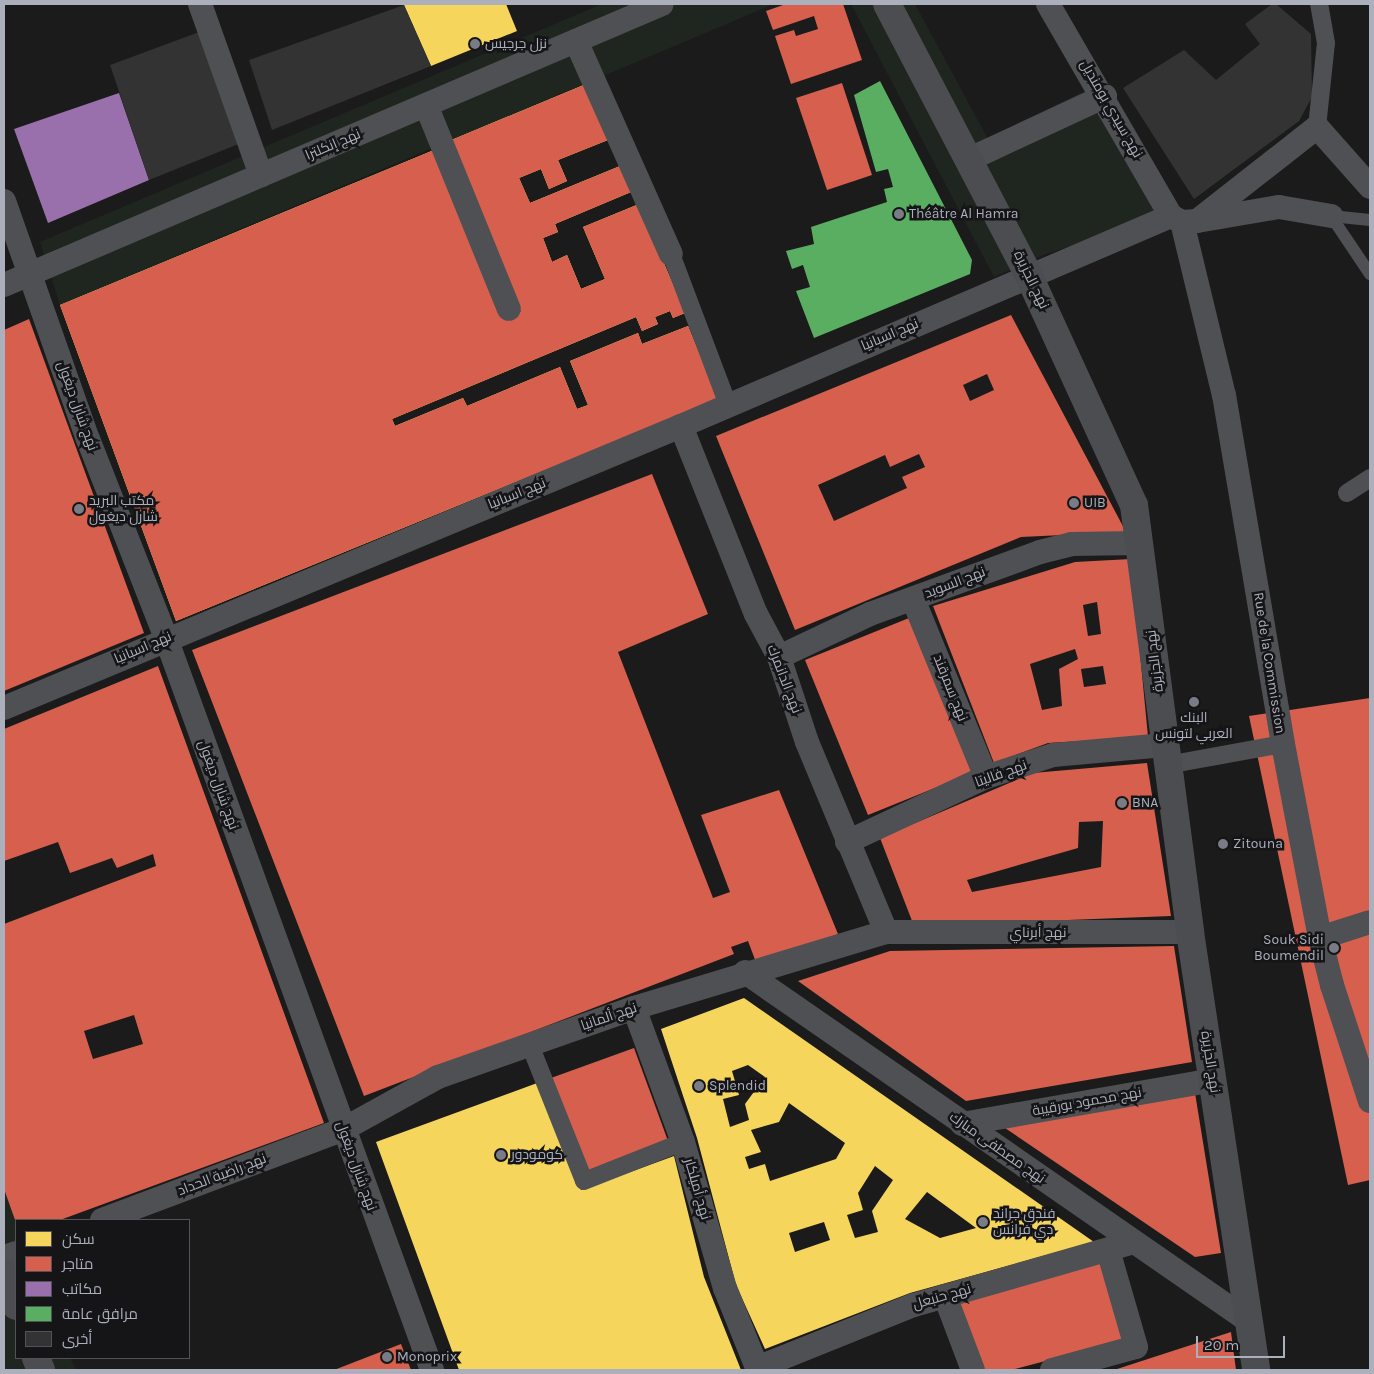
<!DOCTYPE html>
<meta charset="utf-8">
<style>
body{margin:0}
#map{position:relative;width:1374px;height:1374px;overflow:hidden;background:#1b1b1b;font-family:Karla,Cairo,sans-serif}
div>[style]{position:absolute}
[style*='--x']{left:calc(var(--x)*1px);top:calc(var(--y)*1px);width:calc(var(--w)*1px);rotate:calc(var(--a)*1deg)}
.green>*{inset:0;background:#1e261f}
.homes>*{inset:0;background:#f6d55c}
.shops>*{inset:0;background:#d6604d}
.offices>*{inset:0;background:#9970ab}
.public>*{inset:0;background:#5aae61}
.building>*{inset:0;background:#333}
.service>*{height:12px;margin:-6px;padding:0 6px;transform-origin:6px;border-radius:6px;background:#4e5054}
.pedestrian>*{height:18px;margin:-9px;padding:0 9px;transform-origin:9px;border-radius:9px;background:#4e5054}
.minor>*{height:24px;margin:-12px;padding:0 12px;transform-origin:12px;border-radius:12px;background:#4e5054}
.primary>*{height:28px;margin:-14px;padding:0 14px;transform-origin:14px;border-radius:14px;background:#4c4d50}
.dots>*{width:14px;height:14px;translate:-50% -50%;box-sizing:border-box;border:2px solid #151517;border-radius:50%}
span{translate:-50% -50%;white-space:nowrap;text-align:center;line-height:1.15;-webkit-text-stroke:5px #151517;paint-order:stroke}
.poi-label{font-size:14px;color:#acb0bc}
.left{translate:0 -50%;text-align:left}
.right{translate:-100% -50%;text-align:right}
.street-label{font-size:14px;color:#acb0bc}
.frame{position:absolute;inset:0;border:5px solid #acb0bc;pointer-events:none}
.legend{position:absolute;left:15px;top:1219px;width:175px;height:140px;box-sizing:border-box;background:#151517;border:1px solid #515359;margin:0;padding:6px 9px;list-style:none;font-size:15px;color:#acb0bc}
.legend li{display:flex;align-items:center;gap:10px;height:25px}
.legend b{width:25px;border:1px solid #515359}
.scale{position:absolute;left:1196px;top:1336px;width:89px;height:22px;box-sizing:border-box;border:2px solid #acb0bc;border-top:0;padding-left:6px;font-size:15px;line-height:18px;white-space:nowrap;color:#acb0bc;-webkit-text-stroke:4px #151517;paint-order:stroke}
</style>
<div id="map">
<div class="green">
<i style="clip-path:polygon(602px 4px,774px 4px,60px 305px,40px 242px)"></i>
<i style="clip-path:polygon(851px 4px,915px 4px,988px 139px,1086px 90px,1164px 219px,1048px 253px,994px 277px)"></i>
<i style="clip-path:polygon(4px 1189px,16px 1224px,16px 1358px,70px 1358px,76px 1370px,4px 1370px)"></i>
</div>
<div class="homes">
<i style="clip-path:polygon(506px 4px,517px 31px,431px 66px,404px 5px)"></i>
<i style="clip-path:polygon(evenodd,586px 84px,608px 140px,558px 160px,567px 181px,549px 189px,541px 169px,519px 178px,530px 203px,620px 166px,631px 192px,555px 224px,558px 232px,543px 238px,552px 262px,567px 255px,581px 289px,605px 279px,583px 227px,639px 204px,685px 313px,673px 318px,670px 311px,655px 317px,658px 324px,642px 331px,636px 317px,392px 419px,395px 426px,463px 398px,467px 406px,560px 367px,577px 409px,588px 405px,570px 361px,638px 333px,642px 344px,688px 326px,718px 399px,176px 621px,60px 305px,434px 150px,504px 319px,521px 312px,449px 141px,586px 84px,404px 216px,415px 241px,396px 249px,423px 313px,356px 342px,360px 351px,179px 427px,155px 369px,225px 339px,245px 387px,332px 351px,319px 319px,402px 284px,378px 227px,404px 216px,586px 84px,483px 424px,493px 451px,483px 455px,472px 428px,483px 424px,586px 84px,194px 470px,208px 504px,196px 509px,183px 474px,194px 470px,586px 84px,273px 518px,278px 530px,258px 538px,253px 527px,273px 518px,586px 84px,217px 523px,226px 549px,214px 555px,207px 537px,217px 523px)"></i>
<i style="clip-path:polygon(evenodd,744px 998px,1094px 1242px,910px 1293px,765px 1349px,736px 1285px,697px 1138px,661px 1029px,744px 998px,748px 1065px,765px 1077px,745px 1104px,749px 1120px,730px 1127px,723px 1099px,739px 1095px,732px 1071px,748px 1065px,744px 998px,789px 1103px,845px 1143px,836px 1159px,770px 1181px,765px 1164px,749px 1169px,745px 1157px,761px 1152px,751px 1130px,779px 1122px,789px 1103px,744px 998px,875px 1166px,893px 1180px,872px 1211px,878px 1232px,855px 1238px,847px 1215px,863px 1210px,858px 1193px,875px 1166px,744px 998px,927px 1192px,976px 1228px,940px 1238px,905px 1219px,927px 1192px,744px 998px,824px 1222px,830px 1240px,795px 1252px,789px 1233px,824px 1222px)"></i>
<i style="clip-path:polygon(540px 1082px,581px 1190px,674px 1156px,704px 1277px,741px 1370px,459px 1370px,376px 1142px)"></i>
</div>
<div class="shops">
<i style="clip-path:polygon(786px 4px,843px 4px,862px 60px,791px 84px,775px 36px,794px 30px,796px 36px,818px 29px,814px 16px,773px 30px,766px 11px)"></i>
<i style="clip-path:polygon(842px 83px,872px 175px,827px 190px,796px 98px)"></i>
<i style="clip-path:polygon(586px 84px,608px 140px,558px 160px,567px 181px,549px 189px,541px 169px,519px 178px,530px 203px,620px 166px,631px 192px,555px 224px,558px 232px,543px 238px,552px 262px,567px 255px,581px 289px,605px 279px,583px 227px,639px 204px,685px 313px,673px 318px,670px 311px,655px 317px,658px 324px,642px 331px,636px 317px,392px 419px,395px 426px,463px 398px,467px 406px,560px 367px,577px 409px,588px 405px,570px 361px,638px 333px,642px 344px,688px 326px,718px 399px,176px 621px,60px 305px,434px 150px,504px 319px,521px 312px,449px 141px)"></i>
<i style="clip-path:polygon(evenodd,1011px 315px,1126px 532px,1021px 537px,795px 630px,716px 436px,1011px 315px,987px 374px,994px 390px,970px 401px,963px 385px,987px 374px,1011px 315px,919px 454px,925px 467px,902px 477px,907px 488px,834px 521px,818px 485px,885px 455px,890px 467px,919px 454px)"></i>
<i style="clip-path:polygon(29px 319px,144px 633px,4px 691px,4px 330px)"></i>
<i style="clip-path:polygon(652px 474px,708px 614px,618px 652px,713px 898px,730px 892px,701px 815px,779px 790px,838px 934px,757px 965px,748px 941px,731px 947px,734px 954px,364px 1096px,192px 650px)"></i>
<i style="clip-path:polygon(evenodd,1131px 559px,1148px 737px,1048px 743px,994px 763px,933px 606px,1075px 562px,1131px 559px,1097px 602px,1101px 634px,1088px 636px,1083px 605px,1097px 602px,1131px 559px,1075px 649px,1078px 659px,1059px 669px,1062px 706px,1042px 710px,1030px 664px,1075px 649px,1131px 559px,1103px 666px,1106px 684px,1084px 687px,1081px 669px,1103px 666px)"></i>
<i style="clip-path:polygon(909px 618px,972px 773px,868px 815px,805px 660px)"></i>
<i style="clip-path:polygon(evenodd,158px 666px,324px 1123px,60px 1220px,15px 1220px,4px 1189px,4px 924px,156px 866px,153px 854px,117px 868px,112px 858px,70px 873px,58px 842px,4px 861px,4px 729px,158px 666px,134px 1015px,143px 1044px,93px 1059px,84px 1031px,134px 1015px)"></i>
<i style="clip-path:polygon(1370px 698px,1370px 1180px,1348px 1185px,1249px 716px)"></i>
<i style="clip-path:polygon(evenodd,1147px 763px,1171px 916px,914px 926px,880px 838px,1033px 773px,1147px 763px,1103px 821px,1101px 867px,972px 892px,967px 880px,1078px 848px,1079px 822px,1103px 821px)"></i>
<i style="clip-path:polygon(1174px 946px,1192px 1062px,966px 1101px,798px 981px,890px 951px)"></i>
<i style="clip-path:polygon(634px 1048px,668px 1141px,585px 1172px,551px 1078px)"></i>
<i style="clip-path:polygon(1195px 1093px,1221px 1253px,1195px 1257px,1002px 1126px)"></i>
<i style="clip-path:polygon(1101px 1262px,1125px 1340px,1011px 1370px,983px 1370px,957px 1303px)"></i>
<i style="clip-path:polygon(1231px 1332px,1236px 1370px,1114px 1370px)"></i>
<i style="clip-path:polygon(401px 1344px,411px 1370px,334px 1370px)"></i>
</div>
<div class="offices">
<i style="clip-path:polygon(119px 93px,149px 180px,48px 223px,14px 129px)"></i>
</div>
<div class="public">
<i style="clip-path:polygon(880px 81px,972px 260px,970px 274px,814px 338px,796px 291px,810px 287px,803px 265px,792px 269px,786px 251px,814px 244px,811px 227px,887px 202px,884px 189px,893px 187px,888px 169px,876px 172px,854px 95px)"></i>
</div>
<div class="building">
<i style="clip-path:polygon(1272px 4px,1276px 4px,1311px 34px,1312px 97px,1299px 121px,1194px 199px,1123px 88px,1184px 50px,1216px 80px,1260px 44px,1245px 24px)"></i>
<i style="clip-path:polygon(404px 5px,431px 66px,272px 130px,249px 60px)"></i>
<i style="clip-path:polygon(202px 31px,241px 143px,149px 180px,110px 65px)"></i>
</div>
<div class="service">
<i style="--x:1331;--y:216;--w:70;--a:56.1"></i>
<i style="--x:1331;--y:216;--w:39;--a:6"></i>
</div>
<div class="pedestrian">
<i style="--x:1317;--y:127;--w:84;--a:-83.9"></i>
<i style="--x:1326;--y:43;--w:40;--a:-100"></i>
<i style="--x:671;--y:254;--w:161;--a:69.3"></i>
<i style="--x:1347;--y:493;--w:27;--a:-33"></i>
<i style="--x:1167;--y:765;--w:118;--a:-10.3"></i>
<i style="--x:530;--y:1045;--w:146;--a:68.3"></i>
<i style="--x:584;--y:1181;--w:106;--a:-21.5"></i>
</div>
<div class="minor">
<i style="--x:200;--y:4;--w:182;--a:70.4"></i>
<i style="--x:1048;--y:4;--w:245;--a:59.9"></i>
<i style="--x:576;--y:41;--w:233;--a:66"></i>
<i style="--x:426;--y:105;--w:220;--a:67.9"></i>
<i style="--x:970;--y:159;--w:149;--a:-25"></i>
<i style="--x:4;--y:201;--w:252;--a:70.6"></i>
<i style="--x:88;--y:439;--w:214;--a:68.6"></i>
<i style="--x:166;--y:638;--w:779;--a:70.03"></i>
<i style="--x:1201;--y:218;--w:147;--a:-38.1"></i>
<i style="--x:1317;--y:127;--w:80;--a:48.5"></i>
<i style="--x:1182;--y:222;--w:178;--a:76.4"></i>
<i style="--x:1224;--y:395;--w:354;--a:80.4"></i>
<i style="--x:1283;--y:744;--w:197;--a:79.2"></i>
<i style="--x:1320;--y:938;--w:49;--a:75.7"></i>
<i style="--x:1332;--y:985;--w:122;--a:71.9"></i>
<i style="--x:4;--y:285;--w:715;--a:-23.12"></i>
<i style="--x:681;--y:426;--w:202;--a:68.3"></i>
<i style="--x:756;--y:614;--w:49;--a:61.9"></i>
<i style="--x:779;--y:657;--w:89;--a:71.8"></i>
<i style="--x:807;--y:742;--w:206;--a:67.4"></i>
<i style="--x:913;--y:599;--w:192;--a:67.7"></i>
<i style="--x:779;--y:657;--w:101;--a:-25.3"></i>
<i style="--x:870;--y:614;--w:181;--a:-20"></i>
<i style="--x:1040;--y:552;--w:33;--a:-14"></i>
<i style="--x:1072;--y:544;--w:68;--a:-0.8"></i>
<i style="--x:4;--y:708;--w:733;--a:-22.61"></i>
<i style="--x:681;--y:426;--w:533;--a:-23.2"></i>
<i style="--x:1171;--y:216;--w:13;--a:29"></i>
<i style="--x:1182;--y:222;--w:15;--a:-4"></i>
<i style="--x:1197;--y:221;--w:83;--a:-9.7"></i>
<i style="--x:1279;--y:207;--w:53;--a:9.8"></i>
<i style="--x:847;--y:842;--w:153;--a:-25.1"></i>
<i style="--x:986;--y:777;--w:71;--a:-18.2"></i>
<i style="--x:1053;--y:755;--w:112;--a:-5.1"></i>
<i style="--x:1320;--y:938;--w:52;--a:-17.7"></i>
<i style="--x:745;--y:972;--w:614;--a:34.72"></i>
<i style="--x:634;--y:1008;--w:143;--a:69.9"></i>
<i style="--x:683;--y:1142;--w:152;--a:74"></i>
<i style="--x:725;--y:1288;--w:88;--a:68.1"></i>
<i style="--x:962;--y:1124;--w:255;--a:-9.9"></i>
<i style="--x:102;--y:1220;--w:256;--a:-20.6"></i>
<i style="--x:342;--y:1130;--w:110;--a:-28.9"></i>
<i style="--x:438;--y:1077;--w:208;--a:-19.4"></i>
<i style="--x:634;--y:1008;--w:263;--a:-16.8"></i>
<i style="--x:886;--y:932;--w:304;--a:0"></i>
<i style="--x:4;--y:1257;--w:13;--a:-18"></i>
<i style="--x:945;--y:1296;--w:79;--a:69.3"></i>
<i style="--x:757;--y:1368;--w:169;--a:-21.9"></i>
<i style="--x:914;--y:1305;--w:228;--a:-16"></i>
<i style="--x:1052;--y:1370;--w:87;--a:-15.3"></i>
<i style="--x:1136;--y:1347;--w:101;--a:-106.1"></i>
</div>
<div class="primary">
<i style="--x:887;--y:4;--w:307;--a:62.4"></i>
<i style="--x:1029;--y:276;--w:252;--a:65.4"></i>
<i style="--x:1134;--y:505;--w:431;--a:82.5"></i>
<i style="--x:1190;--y:932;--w:443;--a:81.4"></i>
<i style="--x:4;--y:1273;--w:35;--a:70"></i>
<i style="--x:36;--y:1358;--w:13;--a:67"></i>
</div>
<div class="dots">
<i style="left:475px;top:44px;background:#797c84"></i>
<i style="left:899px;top:214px;background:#797c84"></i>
<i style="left:1074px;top:503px;background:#797c84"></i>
<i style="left:79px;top:509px;background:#797c84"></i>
<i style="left:1194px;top:702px;background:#797c84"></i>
<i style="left:1122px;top:803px;background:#797c84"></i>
<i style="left:1223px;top:844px;background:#797c84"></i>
<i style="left:1334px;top:948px;background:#797c84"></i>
<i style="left:699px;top:1086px;background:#797c84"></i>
<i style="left:501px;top:1155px;background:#797c84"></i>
<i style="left:983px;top:1222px;background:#797c84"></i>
<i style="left:387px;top:1357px;background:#797c84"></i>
</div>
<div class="poi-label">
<span class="left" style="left:485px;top:44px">نزل جرجيس</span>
<span class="left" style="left:909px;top:214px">Théâtre Al Hamra</span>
<span class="left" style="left:89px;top:509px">مكتب البريد<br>شارل ديغول</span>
<span class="left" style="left:1084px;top:503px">UIB</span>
<span style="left:1194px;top:726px">البنك<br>العربي لتونس</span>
<span class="left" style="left:1132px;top:803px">BNA</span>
<span class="left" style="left:1233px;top:844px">Zitouna</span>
<span class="right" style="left:1324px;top:948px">Souk Sidi<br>Boumendil</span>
<span class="left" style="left:709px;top:1086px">Splendid</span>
<span class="left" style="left:511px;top:1155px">كومودور</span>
<span class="left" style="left:993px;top:1222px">فندق جراند<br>دي فرانس</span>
<span class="left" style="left:397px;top:1357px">Monoprix</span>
</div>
<div class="street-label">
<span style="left:1111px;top:109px;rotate:60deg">نهج سيدي بومنديل</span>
<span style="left:333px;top:145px;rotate:-23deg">نهج إنكلترا</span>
<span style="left:1031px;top:280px;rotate:64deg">نهج الجزيرة</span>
<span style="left:890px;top:335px;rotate:-23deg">نهج اسبانيا</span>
<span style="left:77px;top:406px;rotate:70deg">نهج شارل ديغول</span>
<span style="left:517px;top:494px;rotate:-22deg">نهج اسبانيا</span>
<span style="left:955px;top:583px;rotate:-21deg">نهج السويد</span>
<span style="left:143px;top:648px;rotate:-23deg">نهج اسبانيا</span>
<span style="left:1155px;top:661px;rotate:-97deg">نهج الجزيرة</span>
<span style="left:1269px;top:663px;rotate:81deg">Rue de la Commission</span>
<span style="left:784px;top:679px;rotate:69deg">نهج الدانمرك</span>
<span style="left:950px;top:688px;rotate:68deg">نهج سمرقند</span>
<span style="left:1001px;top:774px;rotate:-20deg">نهج فاليتا</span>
<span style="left:218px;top:785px;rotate:70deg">نهج شارل ديغول</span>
<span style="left:1038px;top:933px">نهج أبرناي</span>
<span style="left:609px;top:1017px;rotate:-19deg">نهج ألمانيا</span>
<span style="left:1210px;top:1062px;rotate:81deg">نهج الجزيرة</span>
<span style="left:1087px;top:1102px;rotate:-10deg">نهج محمود بورقيبة</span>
<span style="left:997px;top:1148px;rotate:35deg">نهج مصطفى مبارك</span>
<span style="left:356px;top:1166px;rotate:70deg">نهج شارل ديغول</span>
<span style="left:222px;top:1175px;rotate:-21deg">نهج راضية الحداد</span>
<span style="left:697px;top:1189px;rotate:74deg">نهج أميلكار</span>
<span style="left:942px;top:1297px;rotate:-16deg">نهج حنبعل</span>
</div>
<div class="frame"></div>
<ul class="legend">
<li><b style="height:14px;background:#f6d55c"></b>سكن</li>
<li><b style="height:14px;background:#d6604d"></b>متاجر</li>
<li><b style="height:14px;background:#9970ab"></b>مكاتب</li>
<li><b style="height:14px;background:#5aae61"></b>مرافق عامة</li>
<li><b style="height:14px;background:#333"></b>أخرى</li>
</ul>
<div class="scale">20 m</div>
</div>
